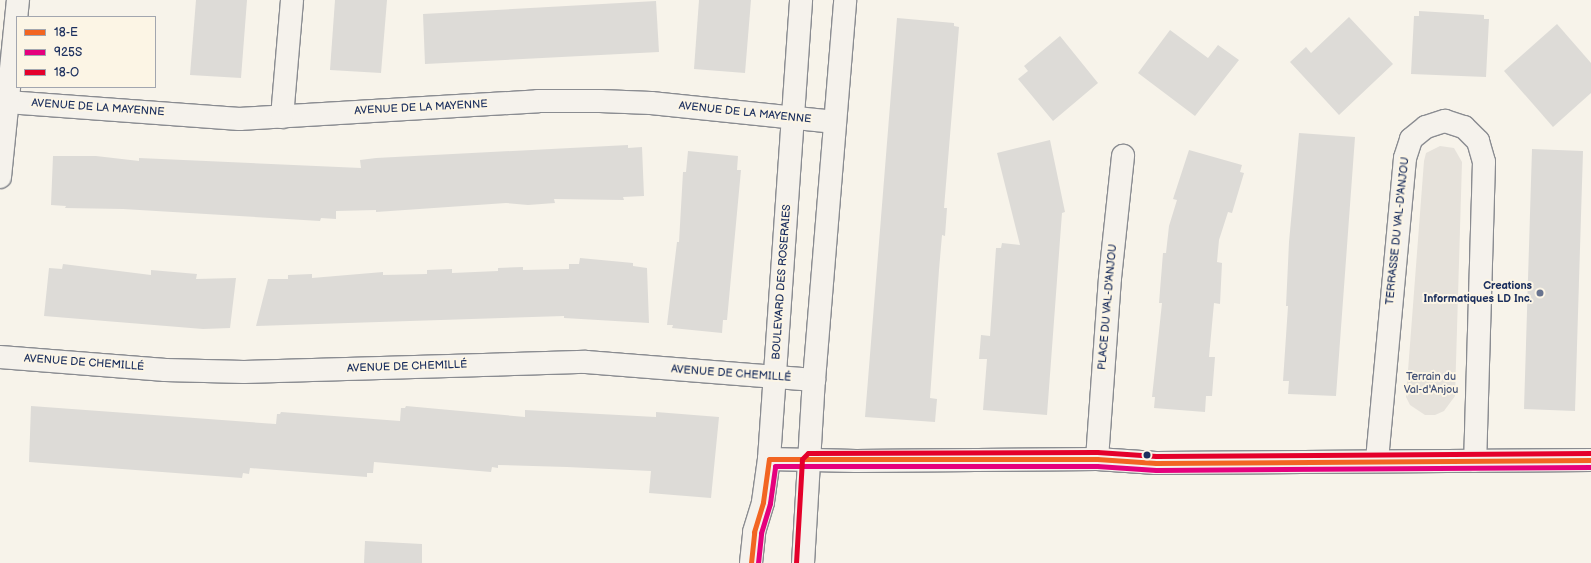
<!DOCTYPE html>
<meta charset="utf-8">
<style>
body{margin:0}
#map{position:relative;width:1591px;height:563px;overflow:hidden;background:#f7f3ea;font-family:"Balsamiq Sans",sans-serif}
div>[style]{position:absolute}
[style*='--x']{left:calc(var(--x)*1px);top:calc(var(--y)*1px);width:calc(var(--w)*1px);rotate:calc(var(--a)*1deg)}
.green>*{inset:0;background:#e6e2db}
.building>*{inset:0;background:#dddbd7}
.roads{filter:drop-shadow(1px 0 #8a8c91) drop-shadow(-1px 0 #8a8c91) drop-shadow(0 1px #8a8c91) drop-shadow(0 -1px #8a8c91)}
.minor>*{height:22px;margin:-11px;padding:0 11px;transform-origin:11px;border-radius:11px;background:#f5f2ec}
.bus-1>*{height:5px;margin:-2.5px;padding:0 2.5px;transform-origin:2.5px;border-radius:2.5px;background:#f26522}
.bus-2>*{height:5px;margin:-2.5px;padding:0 2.5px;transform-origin:2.5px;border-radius:2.5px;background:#e5007d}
.bus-3>*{height:5px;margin:-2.5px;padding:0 2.5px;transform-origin:2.5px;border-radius:2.5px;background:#e4002b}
.dots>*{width:11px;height:11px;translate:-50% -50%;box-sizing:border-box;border:2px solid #fcf5e5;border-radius:50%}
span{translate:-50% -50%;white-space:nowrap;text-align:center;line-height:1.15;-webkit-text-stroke:4px #fcf5e5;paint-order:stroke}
.street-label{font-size:11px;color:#1b2f5e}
.poi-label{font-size:11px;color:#1b2f5e;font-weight:700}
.right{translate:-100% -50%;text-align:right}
.park-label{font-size:11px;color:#425176}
.legend{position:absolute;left:16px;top:16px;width:140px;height:72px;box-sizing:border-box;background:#fcf5e5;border:1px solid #a2a6af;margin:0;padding:5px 7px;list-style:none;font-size:12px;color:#1b2f5e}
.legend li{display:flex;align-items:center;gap:8px;height:20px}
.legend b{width:20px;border:1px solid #a2a6af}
</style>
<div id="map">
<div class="green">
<i style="clip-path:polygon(1440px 146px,1454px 148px,1462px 162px,1455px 396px,1444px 411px,1435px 415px,1425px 415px,1410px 405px,1406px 397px,1424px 161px,1426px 153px)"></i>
</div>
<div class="building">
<i style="clip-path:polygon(196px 0,247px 0,241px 78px,190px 75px)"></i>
<i style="clip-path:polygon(335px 0,387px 0,381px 73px,330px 70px)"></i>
<i style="clip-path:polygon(699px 0,751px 0,745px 73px,694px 69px)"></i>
<i style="clip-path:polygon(656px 1px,659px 52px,425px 64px,423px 14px)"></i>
<i style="clip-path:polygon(1419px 11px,1484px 15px,1484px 19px,1489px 19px,1486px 77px,1411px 74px,1414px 16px,1419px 16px)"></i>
<i style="clip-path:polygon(1349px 17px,1393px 64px,1339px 115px,1290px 62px,1306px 47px,1311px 53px)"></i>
<i style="clip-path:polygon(897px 18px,954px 23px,954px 26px,959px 27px,944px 208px,947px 208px,945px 236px,942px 235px,939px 270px,930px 398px,937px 399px,935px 422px,865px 417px)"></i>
<i style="clip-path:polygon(1557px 24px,1591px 63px,1591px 93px,1553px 127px,1504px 71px)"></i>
<i style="clip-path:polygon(1170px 30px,1208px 58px,1218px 45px,1239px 60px,1195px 116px,1138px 73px)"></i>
<i style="clip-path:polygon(1060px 36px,1098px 83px,1053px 121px,1018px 79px,1028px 71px,1024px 66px)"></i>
<i style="clip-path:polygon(1299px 133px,1355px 137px,1336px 396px,1288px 394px,1289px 381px,1283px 381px,1288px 306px,1286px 306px,1289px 242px)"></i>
<i style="clip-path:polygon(1050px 140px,1065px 212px,1062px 213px,1047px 415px,983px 410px,987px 359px,979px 359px,981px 335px,990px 336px,996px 248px,1001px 248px,1002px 243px,1020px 245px,997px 153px)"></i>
<i style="clip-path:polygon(628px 145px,628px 148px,642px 147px,644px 196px,623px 197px,624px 200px,554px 199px,555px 203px,528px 205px,506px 203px,376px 212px,376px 210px,336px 211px,336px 219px,321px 218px,320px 221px,123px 209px,65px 208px,66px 206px,51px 205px,53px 156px,96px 156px,139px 161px,139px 158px,361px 168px,360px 160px,376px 158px)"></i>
<i style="clip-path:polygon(1532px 149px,1583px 151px,1575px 411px,1524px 409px)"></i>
<i style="clip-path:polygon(1189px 150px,1242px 165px,1240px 172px,1244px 173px,1232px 213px,1228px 212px,1219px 240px,1217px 262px,1222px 263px,1220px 304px,1214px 303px,1209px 357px,1215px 357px,1212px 396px,1206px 396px,1205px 412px,1154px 408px,1155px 397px,1152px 397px,1162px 303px,1159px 303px,1163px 253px,1166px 253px,1169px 226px,1177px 200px,1173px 199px)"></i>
<i style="clip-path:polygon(688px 151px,738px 156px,737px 170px,741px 170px,727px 320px,723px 320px,722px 333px,672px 328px,673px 325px,667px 325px,677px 242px,679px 242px,683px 172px,686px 172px)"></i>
<i style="clip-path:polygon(580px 258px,633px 263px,633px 266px,647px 268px,649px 323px,564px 318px,564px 316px,256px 326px,268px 279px,288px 279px,288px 275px,312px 274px,312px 278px,383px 272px,383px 275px,427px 274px,427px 270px,452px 269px,452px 273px,498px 271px,498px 268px,523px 267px,523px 270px,569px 269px,569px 264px,579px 264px)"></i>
<i style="clip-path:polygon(63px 264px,151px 275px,151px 270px,197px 274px,196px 279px,236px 278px,230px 328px,203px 329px,44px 316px,49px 268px,62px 269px)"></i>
<i style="clip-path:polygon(31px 406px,276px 424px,277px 414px,280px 414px,281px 412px,400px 421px,401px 408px,405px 408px,406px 406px,525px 417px,525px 410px,656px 417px,656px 412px,719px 417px,711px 498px,649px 493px,651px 471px,567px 467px,498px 465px,498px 468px,492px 467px,491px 472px,374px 462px,373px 473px,367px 473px,367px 477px,250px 468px,249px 474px,243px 473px,242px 478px,29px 462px)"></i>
<i style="clip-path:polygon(365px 541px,422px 544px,422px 563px,364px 563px)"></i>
</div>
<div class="roads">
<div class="minor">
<i style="--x:7;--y:102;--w:233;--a:4.2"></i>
<i style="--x:239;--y:119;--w:300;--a:-3.4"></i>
<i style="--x:538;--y:101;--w:62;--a:0"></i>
<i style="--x:600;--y:101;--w:51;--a:2.2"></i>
<i style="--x:651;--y:103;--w:185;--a:5.9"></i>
<i style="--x:282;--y:117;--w:117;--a:-85.1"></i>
<i style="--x:0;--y:177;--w:178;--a:-84.2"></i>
<i style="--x:0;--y:357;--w:166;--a:4.5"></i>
<i style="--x:165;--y:370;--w:79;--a:1.5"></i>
<i style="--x:244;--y:372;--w:342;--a:-1.7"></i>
<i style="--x:586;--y:362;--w:229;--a:4.5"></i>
<i style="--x:769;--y:459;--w:87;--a:1.3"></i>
<i style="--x:856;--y:461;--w:241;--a:-0.5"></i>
<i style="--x:1097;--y:459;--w:59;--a:3.9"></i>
<i style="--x:1156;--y:463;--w:435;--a:-0.4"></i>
<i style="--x:1097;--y:459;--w:181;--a:-85.9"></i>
<i style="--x:1110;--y:278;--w:123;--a:-83.9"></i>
<i style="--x:1377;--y:460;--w:303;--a:-84.7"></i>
<i style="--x:1405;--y:158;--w:20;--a:-72"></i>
<i style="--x:1411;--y:139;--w:19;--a:-39"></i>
<i style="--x:1426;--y:127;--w:20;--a:-18"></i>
<i style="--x:1445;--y:121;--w:20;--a:18"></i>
<i style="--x:1464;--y:127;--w:20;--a:45"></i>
<i style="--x:1478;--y:141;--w:22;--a:74"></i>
<i style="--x:1484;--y:162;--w:299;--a:91.7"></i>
<i style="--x:751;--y:563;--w:31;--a:-84"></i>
<i style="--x:754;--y:532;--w:31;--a:-73"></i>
<i style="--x:763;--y:502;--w:43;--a:-82.1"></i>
<i style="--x:769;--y:459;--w:460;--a:-86"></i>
<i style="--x:803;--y:563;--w:183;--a:-86.6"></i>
<i style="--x:814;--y:380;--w:381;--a:-85.3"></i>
</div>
</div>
<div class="bus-1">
<i style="--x:751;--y:563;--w:31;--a:-84"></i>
<i style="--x:754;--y:532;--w:31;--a:-73"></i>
<i style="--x:763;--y:502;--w:43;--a:-82.1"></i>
<i style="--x:769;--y:459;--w:328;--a:0"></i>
<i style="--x:1097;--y:459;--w:59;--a:3.9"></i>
<i style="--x:1156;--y:463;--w:435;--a:-0.4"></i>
</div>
<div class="bus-2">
<i style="--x:758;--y:563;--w:30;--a:-84"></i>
<i style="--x:761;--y:533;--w:31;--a:-73"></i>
<i style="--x:770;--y:503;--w:37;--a:-82"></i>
<i style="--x:775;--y:466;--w:322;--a:0"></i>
<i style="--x:1097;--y:466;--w:59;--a:3.9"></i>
<i style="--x:1156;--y:470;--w:435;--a:-0.4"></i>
</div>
<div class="bus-3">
<i style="--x:796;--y:563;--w:104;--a:-86.7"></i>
<i style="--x:802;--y:459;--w:8;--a:-45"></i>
<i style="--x:808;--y:453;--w:289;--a:-0.2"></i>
<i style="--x:1097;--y:452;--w:59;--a:3.9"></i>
<i style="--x:1156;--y:456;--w:435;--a:-0.4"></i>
</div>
<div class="dots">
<i style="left:1540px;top:293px;background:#68748f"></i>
<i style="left:1147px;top:455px;background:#1b2f5e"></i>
</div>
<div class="street-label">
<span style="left:98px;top:108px;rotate:4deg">AVENUE DE LA MAYENNE</span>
<span style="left:421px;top:108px;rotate:-3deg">AVENUE DE LA MAYENNE</span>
<span style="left:745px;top:113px;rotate:6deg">AVENUE DE LA MAYENNE</span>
<span style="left:1398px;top:231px;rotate:-84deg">TERRASSE DU VAL-D'ANJOU</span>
<span style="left:782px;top:282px;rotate:-86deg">BOULEVARD DES ROSERAIES</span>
<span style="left:1108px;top:307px;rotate:-85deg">PLACE DU VAL-D'ANJOU</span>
<span style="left:84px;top:363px;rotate:4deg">AVENUE DE CHEMILLÉ</span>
<span style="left:407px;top:367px;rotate:-2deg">AVENUE DE CHEMILLÉ</span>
<span style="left:731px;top:374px;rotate:4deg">AVENUE DE CHEMILLÉ</span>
</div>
<div class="poi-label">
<span class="right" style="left:1532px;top:293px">Creations<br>Informatiques LD Inc.</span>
</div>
<div class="park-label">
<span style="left:1431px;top:384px">Terrain du<br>Val-d'Anjou</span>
</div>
<ul class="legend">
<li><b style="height:5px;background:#f26522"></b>18-E</li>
<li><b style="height:5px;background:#e5007d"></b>925S</li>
<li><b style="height:5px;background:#e4002b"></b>18-O</li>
</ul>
</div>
